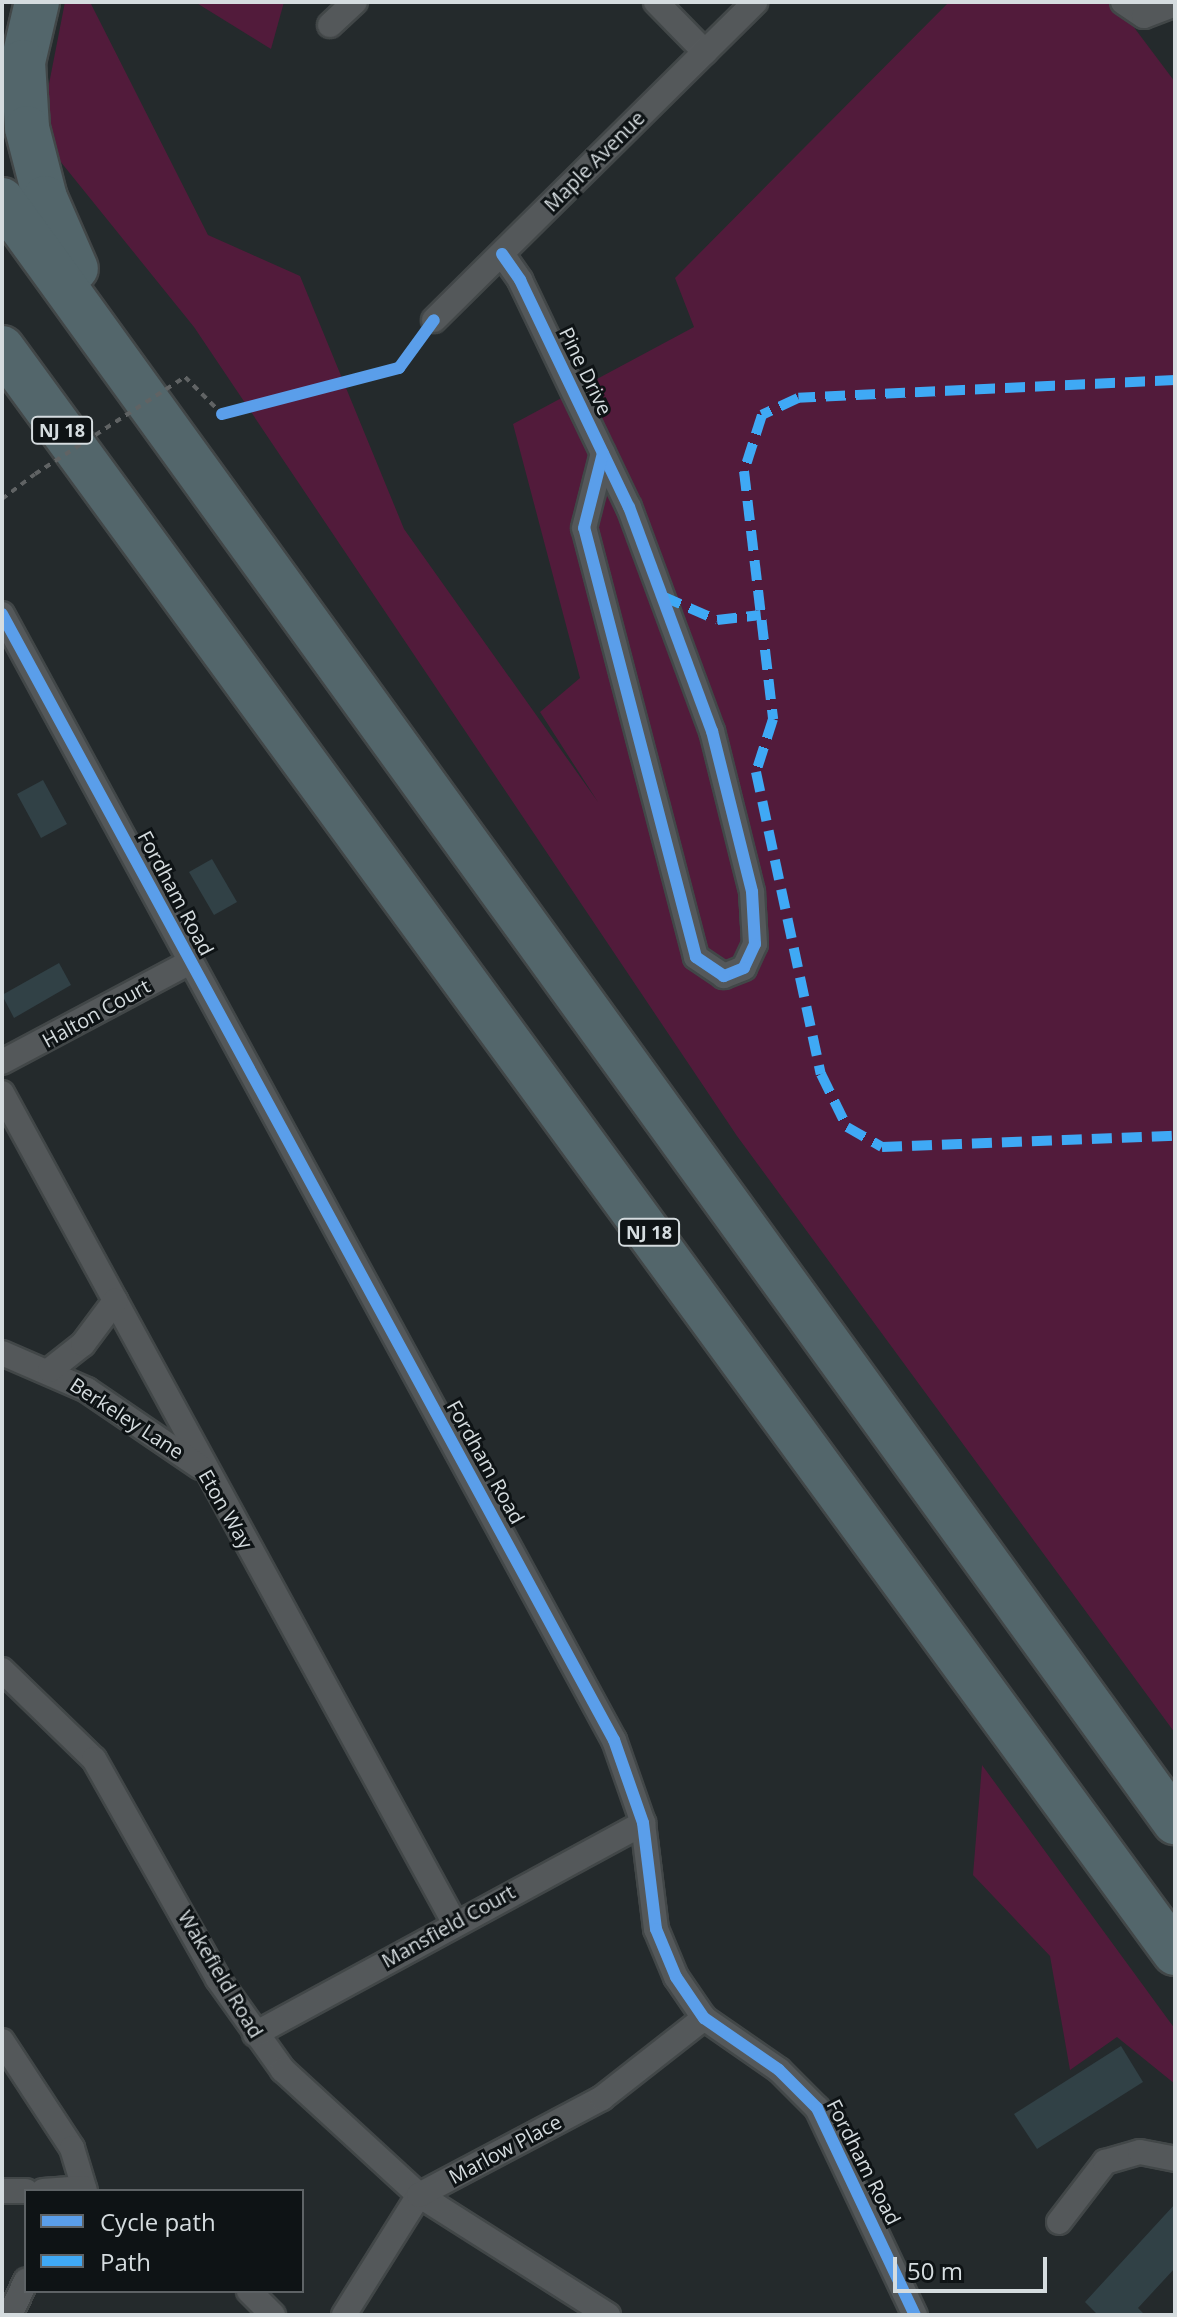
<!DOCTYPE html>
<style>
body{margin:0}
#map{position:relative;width:1177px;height:2317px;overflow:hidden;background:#242a2c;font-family:"Open Sans",sans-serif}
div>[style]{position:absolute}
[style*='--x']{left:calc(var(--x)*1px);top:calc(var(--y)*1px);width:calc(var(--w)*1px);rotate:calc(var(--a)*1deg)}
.green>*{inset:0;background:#521b3b}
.building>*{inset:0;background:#314146}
.path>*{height:4px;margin-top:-2px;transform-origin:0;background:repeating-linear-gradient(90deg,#606364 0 6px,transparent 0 12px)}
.roads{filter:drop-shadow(2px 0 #424748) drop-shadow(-2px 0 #424748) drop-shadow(0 2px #424748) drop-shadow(0 -2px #424748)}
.minor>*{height:24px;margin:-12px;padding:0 12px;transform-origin:12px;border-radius:12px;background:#54585a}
.motorway>*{height:44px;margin:-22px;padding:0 22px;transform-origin:22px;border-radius:22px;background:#53666b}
.path-bridge>*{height:4px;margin-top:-2px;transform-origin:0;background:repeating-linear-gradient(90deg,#606364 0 6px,transparent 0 12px)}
.quiet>*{height:10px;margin-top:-5px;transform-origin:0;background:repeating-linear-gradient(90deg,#3fa9f5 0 20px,transparent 0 30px)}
.cycleway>*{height:12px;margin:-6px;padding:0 6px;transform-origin:6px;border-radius:6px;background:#5a9eea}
span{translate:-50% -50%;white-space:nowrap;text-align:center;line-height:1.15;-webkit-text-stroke:6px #0e1315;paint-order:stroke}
.shield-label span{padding:2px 6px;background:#0e1315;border:2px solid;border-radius:6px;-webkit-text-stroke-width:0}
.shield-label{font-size:18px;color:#d5dcdf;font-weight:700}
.street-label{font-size:20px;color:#d5dcdf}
.frame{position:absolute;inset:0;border:4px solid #d5dcdf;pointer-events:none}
.legend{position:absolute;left:24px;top:2189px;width:280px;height:104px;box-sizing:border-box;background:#0e1315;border:2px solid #5e6366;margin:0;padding:10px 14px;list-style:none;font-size:24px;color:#d5dcdf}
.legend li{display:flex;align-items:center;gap:16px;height:40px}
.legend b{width:40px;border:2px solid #5e6366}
.scale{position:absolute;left:893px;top:2257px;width:154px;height:36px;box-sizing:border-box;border:4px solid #d5dcdf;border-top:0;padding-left:10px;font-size:24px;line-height:28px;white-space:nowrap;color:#d5dcdf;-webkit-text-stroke:6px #0e1315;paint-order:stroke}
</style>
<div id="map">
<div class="green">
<i style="clip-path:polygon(65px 2px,90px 2px,208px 235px,300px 276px,404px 529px,598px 802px,540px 712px,580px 678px,513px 424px,694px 327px,675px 278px,949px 2px,1115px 2px,1175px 82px,1175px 1733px,737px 1136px,194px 327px,39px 135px)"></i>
<i style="clip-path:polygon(195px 2px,284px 2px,271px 49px)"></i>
<i style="clip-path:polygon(982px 1765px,1175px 2029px,1175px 2084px,1117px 2037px,1070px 2070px,1050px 1956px,973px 1875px)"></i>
</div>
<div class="building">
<i style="clip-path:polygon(43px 780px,67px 824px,41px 838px,17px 794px)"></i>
<i style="clip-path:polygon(212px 859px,237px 902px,214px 915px,189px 872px)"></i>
<i style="clip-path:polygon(59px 963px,71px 985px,14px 1018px,2px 995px)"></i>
<i style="clip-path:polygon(1121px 2046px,1143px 2082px,1037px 2149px,1014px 2114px)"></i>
<i style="clip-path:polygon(1175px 2204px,1175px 2268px,1138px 2308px,1145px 2315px,1098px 2315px,1085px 2302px)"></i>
</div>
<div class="path">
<i style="--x:185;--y:377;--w:52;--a:45"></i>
<i style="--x:2;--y:499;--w:41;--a:-37.1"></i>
</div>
<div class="roads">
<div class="minor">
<i style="--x:656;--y:2;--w:70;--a:45.6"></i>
<i style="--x:1123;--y:2;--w:25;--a:34"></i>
<i style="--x:1144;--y:16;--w:33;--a:-21"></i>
<i style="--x:330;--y:25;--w:34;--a:-43"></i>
<i style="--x:502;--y:254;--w:32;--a:55"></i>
<i style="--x:520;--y:280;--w:252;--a:64.4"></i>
<i style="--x:629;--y:507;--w:239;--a:69.7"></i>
<i style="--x:712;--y:731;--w:166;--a:76"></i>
<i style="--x:752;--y:892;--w:52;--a:86.7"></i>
<i style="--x:755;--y:944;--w:26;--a:115"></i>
<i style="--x:744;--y:968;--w:22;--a:158"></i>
<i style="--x:724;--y:976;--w:34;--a:-146"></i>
<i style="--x:696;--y:957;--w:443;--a:-104.6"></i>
<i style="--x:584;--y:528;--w:77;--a:-75.8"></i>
<i style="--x:434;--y:320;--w:452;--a:-44.7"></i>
<i style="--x:2;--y:614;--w:1282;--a:61.48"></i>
<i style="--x:614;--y:1740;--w:88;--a:70.7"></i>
<i style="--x:643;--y:1823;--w:107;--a:83"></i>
<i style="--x:656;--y:1929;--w:52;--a:67.4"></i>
<i style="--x:676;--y:1977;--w:50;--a:55.7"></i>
<i style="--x:704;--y:2018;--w:91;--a:34.7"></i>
<i style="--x:779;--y:2070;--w:54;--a:45"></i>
<i style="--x:817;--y:2108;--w:229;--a:64.7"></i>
<i style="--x:2;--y:1062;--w:213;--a:-28"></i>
<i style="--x:2;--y:1093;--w:944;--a:61.4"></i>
<i style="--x:2;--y:1353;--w:93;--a:23.5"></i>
<i style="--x:87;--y:1390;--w:137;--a:34.3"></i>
<i style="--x:50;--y:1370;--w:42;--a:-38.2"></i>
<i style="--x:83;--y:1344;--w:54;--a:-53.3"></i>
<i style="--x:2;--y:1670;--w:128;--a:44.1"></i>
<i style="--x:94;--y:1759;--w:253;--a:60.6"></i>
<i style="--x:218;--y:1979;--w:112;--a:54.5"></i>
<i style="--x:283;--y:2070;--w:185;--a:42.6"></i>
<i style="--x:419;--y:2195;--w:224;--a:32.4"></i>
<i style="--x:255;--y:2034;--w:442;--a:-28.5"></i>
<i style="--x:2;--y:2041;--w:128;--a:56.8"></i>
<i style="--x:72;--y:2148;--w:45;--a:73.2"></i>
<i style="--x:2;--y:2191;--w:24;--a:0"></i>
<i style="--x:43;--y:2191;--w:41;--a:-4.2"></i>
<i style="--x:1059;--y:2222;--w:76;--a:-52.5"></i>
<i style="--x:1105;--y:2162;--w:36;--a:-16"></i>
<i style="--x:1140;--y:2152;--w:36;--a:11"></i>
<i style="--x:249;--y:2291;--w:34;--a:45"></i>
<i style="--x:10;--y:2315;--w:38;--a:-65"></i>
<i style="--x:344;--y:2315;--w:142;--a:-58"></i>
<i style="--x:419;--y:2195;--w:207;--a:-27.9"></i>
<i style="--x:602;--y:2098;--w:130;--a:-38.1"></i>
</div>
<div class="motorway">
<i style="--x:37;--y:2;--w:62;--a:103.1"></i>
<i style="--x:23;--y:62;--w:66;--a:86.5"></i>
<i style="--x:27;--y:128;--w:72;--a:75.6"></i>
<i style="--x:45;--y:198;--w:77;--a:66.4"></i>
<i style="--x:2;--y:200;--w:2002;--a:54.13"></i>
<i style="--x:2;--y:348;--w:1988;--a:53.84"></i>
</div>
</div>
<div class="path-bridge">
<i style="--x:35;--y:474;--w:179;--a:-32.9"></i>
</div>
<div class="quiet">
<i style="--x:1175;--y:380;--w:377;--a:177.3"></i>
<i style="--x:798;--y:398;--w:40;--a:155"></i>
<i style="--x:762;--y:415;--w:59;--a:107.8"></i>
<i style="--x:744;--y:471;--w:250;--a:83.3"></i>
<i style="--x:773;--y:719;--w:56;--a:107.8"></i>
<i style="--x:756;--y:772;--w:309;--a:77.9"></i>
<i style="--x:821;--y:1074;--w:59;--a:63.9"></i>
<i style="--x:847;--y:1127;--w:40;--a:29.7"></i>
<i style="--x:882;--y:1147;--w:293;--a:-2.2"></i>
<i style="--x:662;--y:596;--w:60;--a:23.6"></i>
<i style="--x:717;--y:620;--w:44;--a:-6.5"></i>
</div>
<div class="cycleway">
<i style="--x:502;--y:254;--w:32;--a:55"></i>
<i style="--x:520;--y:280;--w:252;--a:64.4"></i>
<i style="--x:629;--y:507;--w:239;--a:69.7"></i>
<i style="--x:712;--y:731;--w:166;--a:76"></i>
<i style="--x:752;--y:892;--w:52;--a:86.7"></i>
<i style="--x:755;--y:944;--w:26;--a:115"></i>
<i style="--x:744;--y:968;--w:22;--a:158"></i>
<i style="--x:724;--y:976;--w:34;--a:-146"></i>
<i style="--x:696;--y:957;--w:443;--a:-104.6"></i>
<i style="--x:584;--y:528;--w:77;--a:-75.8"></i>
<i style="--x:222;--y:414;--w:183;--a:-14.6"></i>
<i style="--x:399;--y:368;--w:59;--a:-53.9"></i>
<i style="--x:2;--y:614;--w:1282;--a:61.48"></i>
<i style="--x:614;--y:1740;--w:88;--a:70.7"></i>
<i style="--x:643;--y:1823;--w:107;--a:83"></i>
<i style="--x:656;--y:1929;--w:52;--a:67.4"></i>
<i style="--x:676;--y:1977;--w:50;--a:55.7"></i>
<i style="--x:704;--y:2018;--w:91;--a:34.7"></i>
<i style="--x:779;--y:2070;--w:54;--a:45"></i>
<i style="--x:817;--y:2108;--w:229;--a:64.7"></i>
</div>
<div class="shield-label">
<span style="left:62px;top:430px">NJ 18</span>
<span style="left:649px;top:1232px">NJ 18</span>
</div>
<div class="street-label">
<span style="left:594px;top:161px;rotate:-45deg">Maple Avenue</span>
<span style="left:586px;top:371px;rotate:64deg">Pine Drive</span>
<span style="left:176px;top:893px;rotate:62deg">Fordham Road</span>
<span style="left:96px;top:1013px;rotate:-29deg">Halton Court</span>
<span style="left:127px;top:1418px;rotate:33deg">Berkeley Lane</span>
<span style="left:486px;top:1462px;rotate:61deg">Fordham Road</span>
<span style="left:226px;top:1509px;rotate:60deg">Eton Way</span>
<span style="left:448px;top:1926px;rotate:-29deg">Mansfield Court</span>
<span style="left:221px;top:1974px;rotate:59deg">Wakefield Road</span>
<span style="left:505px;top:2149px;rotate:-28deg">Marlow Place</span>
<span style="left:864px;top:2162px;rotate:63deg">Fordham Road</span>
</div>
<div class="frame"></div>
<ul class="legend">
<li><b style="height:10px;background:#5a9eea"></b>Cycle path</li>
<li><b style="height:10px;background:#3fa9f5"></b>Path</li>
</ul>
<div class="scale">50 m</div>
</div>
